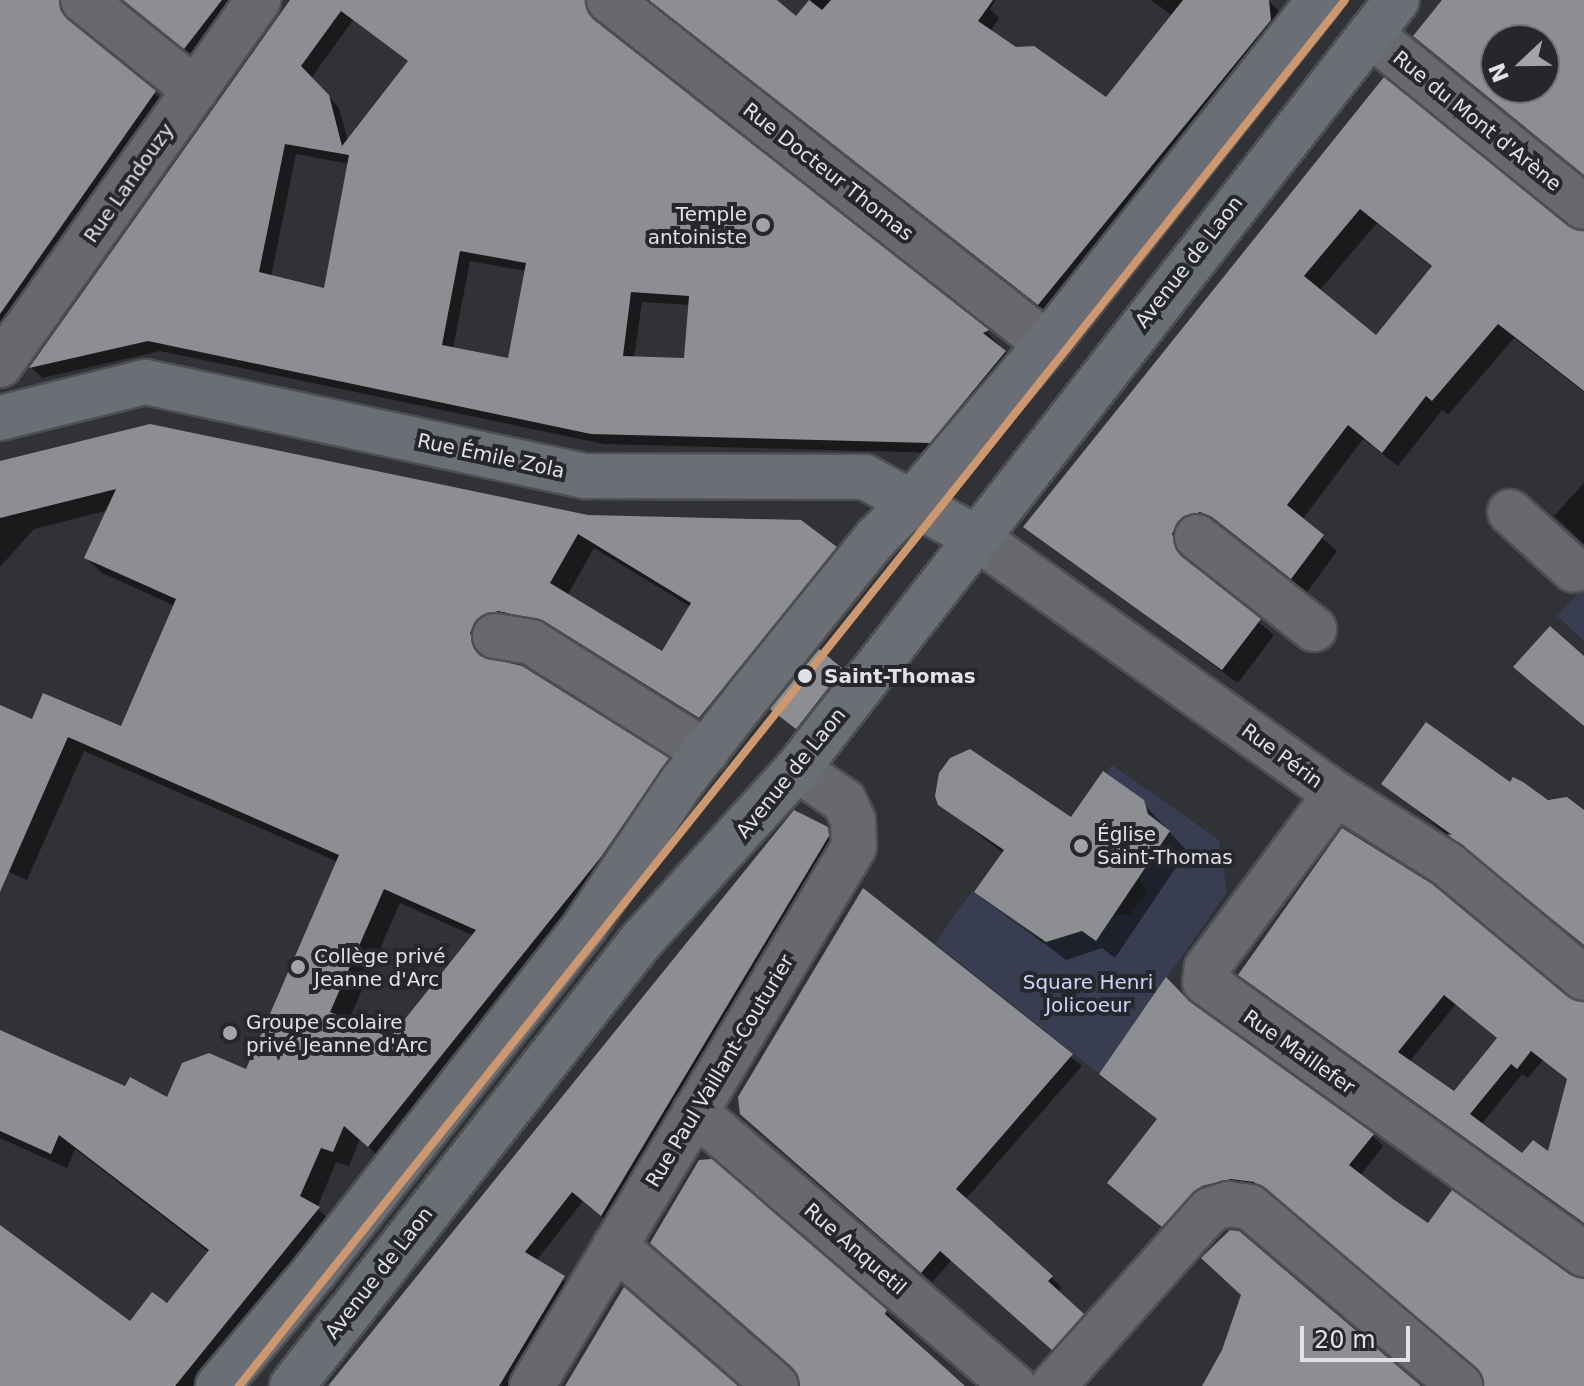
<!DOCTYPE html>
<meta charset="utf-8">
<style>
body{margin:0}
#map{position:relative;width:1584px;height:1386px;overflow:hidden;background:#303235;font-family:"DejaVu Sans",sans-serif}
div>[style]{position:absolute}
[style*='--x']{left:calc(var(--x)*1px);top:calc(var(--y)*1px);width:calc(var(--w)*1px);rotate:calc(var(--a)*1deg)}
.green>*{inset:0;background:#393d52}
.shadow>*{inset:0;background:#0007}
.building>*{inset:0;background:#8d8e91}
.roads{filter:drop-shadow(2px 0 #4d4f51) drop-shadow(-2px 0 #4d4f51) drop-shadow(0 2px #4d4f51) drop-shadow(0 -2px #4d4f51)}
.minor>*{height:44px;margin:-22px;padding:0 22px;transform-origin:22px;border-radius:22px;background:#68696c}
.major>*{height:44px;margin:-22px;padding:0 22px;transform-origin:22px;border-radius:22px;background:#6c6e76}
.tram-1>*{height:8px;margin:-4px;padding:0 4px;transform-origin:4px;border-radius:4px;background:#cd976f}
.dots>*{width:22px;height:22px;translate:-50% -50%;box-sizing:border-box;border:4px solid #25272c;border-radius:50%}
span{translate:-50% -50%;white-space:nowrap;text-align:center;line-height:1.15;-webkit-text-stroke:8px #25272c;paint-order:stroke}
.street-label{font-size:20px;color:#e1e2e6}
.poi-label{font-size:20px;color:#e1e2e6}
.right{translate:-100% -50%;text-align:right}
.left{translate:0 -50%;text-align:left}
.stop-label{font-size:20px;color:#e1e2e6;font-weight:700}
.park-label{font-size:20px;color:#ccd6fa}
.north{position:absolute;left:1480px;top:24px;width:80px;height:80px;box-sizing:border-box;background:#25272c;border:2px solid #707276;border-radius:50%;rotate:248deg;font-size:22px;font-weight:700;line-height:32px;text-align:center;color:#e1e2e6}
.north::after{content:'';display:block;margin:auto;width:28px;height:36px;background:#a3a4a8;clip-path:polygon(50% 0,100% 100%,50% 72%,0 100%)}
.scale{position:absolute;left:1300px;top:1326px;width:110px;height:36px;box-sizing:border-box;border:4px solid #e1e2e6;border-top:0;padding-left:10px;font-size:24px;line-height:28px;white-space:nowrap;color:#e1e2e6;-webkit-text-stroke:6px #25272c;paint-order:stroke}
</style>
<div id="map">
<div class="green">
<i style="clip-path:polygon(1584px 587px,1584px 641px,1557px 616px)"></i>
<i style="clip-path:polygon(1112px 765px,1219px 840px,1227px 892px,1099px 1074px,935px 943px,972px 891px,1042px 943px,1060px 915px,1096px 940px,1112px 915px,1133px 915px,1131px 910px,1147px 894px,1139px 877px,1145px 874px,1137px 807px,1144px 802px,1106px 773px)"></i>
</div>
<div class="shadow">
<i style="clip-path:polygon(0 0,71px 0,68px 8px,75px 28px,165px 102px,0 338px)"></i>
<i style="clip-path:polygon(123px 0,237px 0,196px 58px)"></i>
<i style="clip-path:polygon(evenodd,292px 0,599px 0,596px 21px,600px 27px,987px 332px,1016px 364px,941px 453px,604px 444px,160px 351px,42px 378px,32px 368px,292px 0,353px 20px,410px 63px,348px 141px,339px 108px,312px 77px,353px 20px,292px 0,296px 154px,349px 164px,325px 291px,271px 277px,296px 154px,292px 0,470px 261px,526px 271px,509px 361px,453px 349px,470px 261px,292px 0,642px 302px,690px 305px,686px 360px,634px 358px,642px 302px)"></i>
<i style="clip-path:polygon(649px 0,774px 0,798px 19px,812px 0,996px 0,990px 9px,999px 18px,990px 32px,1106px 100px,1173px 16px,1151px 0,1268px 0,1280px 12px,1281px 31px,1050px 315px)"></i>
<i style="clip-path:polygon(evenodd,1445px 0,1584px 0,1584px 175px,1415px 36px,1445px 0,1496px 40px,1544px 40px,1544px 88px,1496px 88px,1496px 40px)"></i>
<i style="clip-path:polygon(evenodd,1384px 80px,1567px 228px,1584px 233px,1584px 392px,1514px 338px,1448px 415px,1442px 410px,1398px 466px,1363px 439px,1302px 520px,1337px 551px,1307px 592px,1216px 526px,1186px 551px,1194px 569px,1274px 635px,1238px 683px,1026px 527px,1384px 80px,1377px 223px,1433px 268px,1376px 338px,1319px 291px,1377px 223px)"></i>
<i style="clip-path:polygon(evenodd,0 464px,587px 517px,835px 548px,851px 564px,716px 732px,490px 636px,486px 659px,667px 760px,683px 775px,384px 1161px,360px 1139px,349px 1166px,336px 1162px,317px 1208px,334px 1224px,203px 1386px,27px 1386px,0 1366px,0 1227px,130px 1324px,167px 1306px,210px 1253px,75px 1149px,67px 1168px,0 1138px,0 1032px,126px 1088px,168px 1100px,247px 1072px,338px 862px,84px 751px,27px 880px,0 868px,0 721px,122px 729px,175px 606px,102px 573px,86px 558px,109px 510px,34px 529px,0 567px,0 464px,594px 548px,691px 607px,662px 654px,567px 596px,594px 548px,0 464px,400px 903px,474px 936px,390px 1041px,348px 1022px,400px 903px)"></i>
<i style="clip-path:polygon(1584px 483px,1584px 544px,1554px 516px)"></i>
<i style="clip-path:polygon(1384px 784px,1510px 784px,1584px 813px,1584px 945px)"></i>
<i style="clip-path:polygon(1142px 802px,1187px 851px,1115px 958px,1102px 948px,1066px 960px,977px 891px,1004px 854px,940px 804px,1071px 820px)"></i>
<i style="clip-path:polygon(794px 812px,838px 840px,612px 1225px,583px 1201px,536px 1261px,574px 1288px,515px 1386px,331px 1386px)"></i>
<i style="clip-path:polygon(864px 891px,1082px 1066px,965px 1200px,1051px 1277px,1062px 1288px,1057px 1293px,1093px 1326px,1063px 1359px,952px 1260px,932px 1282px,753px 1125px)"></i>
<i style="clip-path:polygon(evenodd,1241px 975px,1584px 1002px,1584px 1224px,1252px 986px,1241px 975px,1456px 1004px,1498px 1039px,1454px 1093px,1409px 1062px,1456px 1004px,1241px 975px,1543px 1060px,1568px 1080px,1549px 1154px,1522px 1155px,1481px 1125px,1522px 1074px,1528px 1078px,1543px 1060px)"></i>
<i style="clip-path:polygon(1190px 1005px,1372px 1135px,1383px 1146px,1360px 1176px,1428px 1226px,1584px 1278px,1584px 1386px,1501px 1386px,1279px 1198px,1174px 1236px,1121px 1194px,1158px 1120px,1112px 1084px)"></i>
<i style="clip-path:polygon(886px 1312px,962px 1386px,801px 1386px)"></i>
</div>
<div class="building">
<i style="clip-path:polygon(0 0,59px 0,67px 19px,156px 91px,0 314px)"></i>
<i style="clip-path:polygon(123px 0,222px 0,184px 49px)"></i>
<i style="clip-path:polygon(evenodd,290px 0,585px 0,594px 20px,989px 330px,983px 333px,1006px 351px,930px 443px,591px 434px,148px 341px,29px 368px,290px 0,341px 11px,408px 61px,342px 146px,329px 95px,301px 66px,341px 11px,290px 0,285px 144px,349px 155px,324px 288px,259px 272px,285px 144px,290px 0,460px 251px,526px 263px,508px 358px,442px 345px,460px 251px,290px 0,631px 292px,689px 296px,684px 358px,623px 356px,631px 292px)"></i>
<i style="clip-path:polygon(649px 0,777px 0,796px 16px,809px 0,822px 10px,831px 0,993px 0,978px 21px,1016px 47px,1034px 46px,1106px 97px,1183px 0,1269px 0,1271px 20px,1038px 305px)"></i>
<i style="clip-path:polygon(evenodd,1442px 0,1584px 0,1584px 175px,1413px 36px,1442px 0,1496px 40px,1544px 40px,1544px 88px,1496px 88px,1496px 40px)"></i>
<i style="clip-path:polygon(evenodd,1384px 77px,1568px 226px,1584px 231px,1584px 391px,1498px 324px,1432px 401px,1426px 396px,1382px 453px,1348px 425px,1287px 505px,1324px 535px,1291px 579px,1212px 517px,1200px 512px,1178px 521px,1172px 534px,1181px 556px,1261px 619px,1222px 670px,1023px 527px,1384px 77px,1360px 209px,1432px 266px,1376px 335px,1304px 276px,1360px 209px)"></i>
<i style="clip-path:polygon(evenodd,150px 424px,588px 515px,801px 520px,837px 547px,699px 718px,544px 621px,498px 611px,476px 620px,470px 633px,480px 656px,522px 666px,669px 758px,601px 857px,368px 1147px,344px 1126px,333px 1152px,321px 1148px,300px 1196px,320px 1207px,175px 1386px,0 1386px,0 1225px,130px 1321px,152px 1292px,167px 1303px,209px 1250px,59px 1135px,51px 1154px,0 1131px,0 1030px,125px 1086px,130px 1077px,167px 1097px,182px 1063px,209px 1053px,246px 1069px,339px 855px,68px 737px,0 892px,0 705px,32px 719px,43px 693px,121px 726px,176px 599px,84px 558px,116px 489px,0 518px,0 461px,150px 424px,578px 534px,691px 603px,662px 651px,550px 583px,578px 534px,150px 424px,384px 889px,476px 930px,390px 1038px,330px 1012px,384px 889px)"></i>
<i style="clip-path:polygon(1550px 626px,1584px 656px,1584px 726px,1513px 667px)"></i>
<i style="clip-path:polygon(819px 649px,843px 669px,796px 729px,770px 709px)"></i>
<i style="clip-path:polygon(1426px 722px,1510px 782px,1513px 777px,1523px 782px,1548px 800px,1567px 797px,1584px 810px,1584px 945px,1447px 834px,1452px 835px,1381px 784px)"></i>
<i style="clip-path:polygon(970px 749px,1071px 817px,1103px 771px,1144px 800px,1148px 814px,1170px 831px,1096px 941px,1082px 931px,1046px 942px,974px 892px,1004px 850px,938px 805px,935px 796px,939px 773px,950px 758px)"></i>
<i style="clip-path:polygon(794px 810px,828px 827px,829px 836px,601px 1216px,572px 1192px,525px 1252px,565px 1276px,499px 1386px,328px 1386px)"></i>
<i style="clip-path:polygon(evenodd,1342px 828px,1432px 884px,1568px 997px,1584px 1002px,1584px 1223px,1238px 975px,1342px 828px,1444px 995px,1497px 1038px,1454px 1091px,1398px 1052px,1444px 995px,1342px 828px,1531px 1051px,1567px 1079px,1548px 1151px,1533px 1140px,1522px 1153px,1470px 1114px,1511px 1064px,1517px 1069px,1531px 1051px)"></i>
<i style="clip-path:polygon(863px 888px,1073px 1054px,956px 1189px,1053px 1276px,1048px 1281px,1084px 1314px,1052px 1350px,940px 1251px,921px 1273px,740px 1114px,738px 1097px)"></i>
<i style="clip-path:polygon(1166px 977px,1190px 1002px,1374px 1134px,1349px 1165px,1393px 1199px,1428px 1223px,1452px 1190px,1569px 1274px,1584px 1279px,1584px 1386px,1484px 1386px,1476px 1367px,1254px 1182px,1231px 1179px,1202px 1186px,1162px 1227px,1107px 1183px,1157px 1119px,1099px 1074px)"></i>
<i style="clip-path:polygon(712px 1159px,887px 1310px,885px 1314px,965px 1386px,800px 1386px,792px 1367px,650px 1243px,699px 1160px)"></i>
<i style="clip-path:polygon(1230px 1230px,1239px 1231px,1421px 1386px,1202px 1386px,1222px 1350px,1241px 1295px,1201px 1258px)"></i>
<i style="clip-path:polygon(624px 1287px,738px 1386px,565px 1386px)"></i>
</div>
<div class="roads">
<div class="minor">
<i style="--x:83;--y:0;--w:144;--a:38.8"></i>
<i style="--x:609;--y:0;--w:557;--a:38.15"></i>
<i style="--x:1370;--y:34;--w:275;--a:39"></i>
<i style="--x:0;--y:365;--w:447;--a:-54.7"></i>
<i style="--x:1510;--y:512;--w:86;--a:42.2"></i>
<i style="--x:1197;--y:537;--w:149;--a:38.2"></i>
<i style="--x:977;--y:538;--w:441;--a:35.5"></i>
<i style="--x:1336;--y:794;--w:131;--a:32.2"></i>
<i style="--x:1447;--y:864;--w:178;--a:39.8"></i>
<i style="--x:495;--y:636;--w:36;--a:9"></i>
<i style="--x:531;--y:642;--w:207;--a:32.2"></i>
<i style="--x:1336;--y:794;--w:217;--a:126.6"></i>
<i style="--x:1207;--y:968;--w:14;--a:98"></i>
<i style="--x:1205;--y:982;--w:467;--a:35.7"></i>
<i style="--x:695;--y:1112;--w:421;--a:40.7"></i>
<i style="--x:615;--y:1246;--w:213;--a:41"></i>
<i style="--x:532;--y:1386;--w:628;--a:-59.15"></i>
<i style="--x:854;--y:847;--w:27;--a:-92"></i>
<i style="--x:853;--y:820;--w:21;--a:-115"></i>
<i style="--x:844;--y:801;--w:57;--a:-145.8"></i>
<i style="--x:1053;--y:1386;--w:236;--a:-48.3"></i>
<i style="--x:1210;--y:1210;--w:19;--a:-18"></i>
<i style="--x:1228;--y:1204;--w:22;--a:8"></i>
<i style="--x:1250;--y:1207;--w:276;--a:40.4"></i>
</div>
<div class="major">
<i style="--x:0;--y:418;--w:150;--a:-13.9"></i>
<i style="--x:146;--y:382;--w:450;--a:12.1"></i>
<i style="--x:586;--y:476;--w:279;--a:0.2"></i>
<i style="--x:865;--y:477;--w:128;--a:28.6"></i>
<i style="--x:218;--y:1386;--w:149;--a:-49.9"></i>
<i style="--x:314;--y:1272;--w:439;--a:-51.9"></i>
<i style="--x:585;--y:926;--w:172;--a:-56.1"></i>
<i style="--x:681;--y:783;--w:113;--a:-52.2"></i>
<i style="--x:750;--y:694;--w:201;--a:-51.1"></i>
<i style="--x:876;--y:538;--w:49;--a:-45"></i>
<i style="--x:911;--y:503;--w:209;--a:-49.5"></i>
<i style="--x:1047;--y:344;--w:439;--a:-51.6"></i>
<i style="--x:292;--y:1386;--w:564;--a:-51.91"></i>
<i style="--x:640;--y:942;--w:234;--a:-47.8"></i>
<i style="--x:797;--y:769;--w:975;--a:-52.04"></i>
</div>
</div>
<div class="tram-1">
<i style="--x:239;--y:1386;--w:1773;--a:-51.41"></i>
</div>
<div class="dots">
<i style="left:763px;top:225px;background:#a3a4a8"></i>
<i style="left:805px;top:676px;background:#e1e2e6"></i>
<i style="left:1081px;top:846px;background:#a3a4a8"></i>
<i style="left:298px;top:967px;background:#a3a4a8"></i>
<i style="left:230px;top:1033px;background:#a3a4a8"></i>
</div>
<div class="street-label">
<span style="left:1477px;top:121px;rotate:39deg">Rue du Mont d'Arène</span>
<span style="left:828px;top:172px;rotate:38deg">Rue Docteur Thomas</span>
<span style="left:129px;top:183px;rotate:-55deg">Rue Landouzy</span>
<span style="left:1189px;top:262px;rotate:-52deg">Avenue de Laon</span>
<span style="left:491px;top:456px;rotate:12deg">Rue Émile Zola</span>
<span style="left:1282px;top:756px;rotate:36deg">Rue Périn</span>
<span style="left:791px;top:773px;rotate:-51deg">Avenue de Laon</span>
<span style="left:1299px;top:1052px;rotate:35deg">Rue Maillefer</span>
<span style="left:720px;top:1071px;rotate:-59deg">Rue Paul Vaillant-Couturier</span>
<span style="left:855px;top:1249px;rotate:41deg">Rue Anquetil</span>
<span style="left:379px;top:1273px;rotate:-52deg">Avenue de Laon</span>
</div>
<div class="poi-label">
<span class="right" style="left:747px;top:226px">Temple<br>antoiniste</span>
<span class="left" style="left:1097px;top:846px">Église<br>Saint-Thomas</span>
<span class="left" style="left:314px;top:968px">Collège privé<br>Jeanne d'Arc</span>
<span class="left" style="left:246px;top:1034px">Groupe scolaire<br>privé Jeanne d'Arc</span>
</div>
<div class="stop-label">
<span class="left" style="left:824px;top:676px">Saint-Thomas</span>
</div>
<div class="park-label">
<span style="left:1088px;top:994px">Square Henri<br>Jolicoeur</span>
</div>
<div class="north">N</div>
<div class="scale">20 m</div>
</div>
